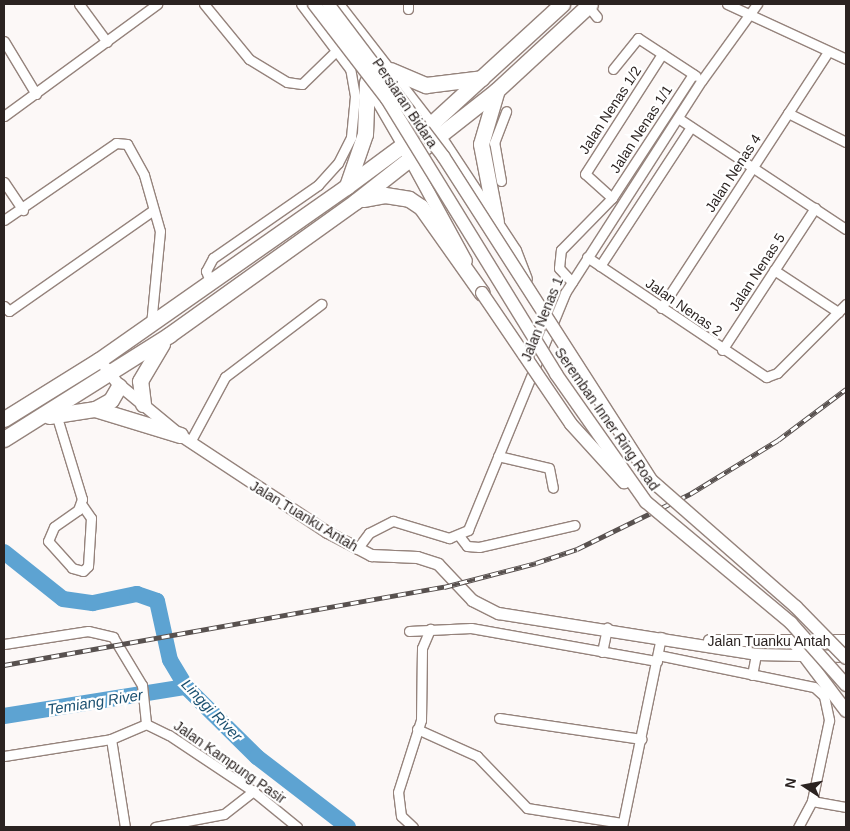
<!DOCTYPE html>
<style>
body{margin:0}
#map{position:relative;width:850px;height:831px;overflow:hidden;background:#fcf8f7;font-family:Helvetica,sans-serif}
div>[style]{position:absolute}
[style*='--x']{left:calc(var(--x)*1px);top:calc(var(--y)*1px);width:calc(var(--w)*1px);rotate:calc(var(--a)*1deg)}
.river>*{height:16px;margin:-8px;padding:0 8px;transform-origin:8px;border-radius:8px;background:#5da3d2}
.roads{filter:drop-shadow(1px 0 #95837c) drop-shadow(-1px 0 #95837c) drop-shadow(0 1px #95837c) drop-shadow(0 -1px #95837c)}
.street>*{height:9px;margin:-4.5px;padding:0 4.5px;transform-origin:4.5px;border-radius:4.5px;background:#fff}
.secondary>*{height:11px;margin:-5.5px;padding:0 5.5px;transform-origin:5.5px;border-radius:5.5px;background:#fff}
.primary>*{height:12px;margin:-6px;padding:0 6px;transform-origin:6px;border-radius:6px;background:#fff}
.highway>*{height:15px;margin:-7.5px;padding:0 7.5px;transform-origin:7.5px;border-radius:7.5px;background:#fff}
.rail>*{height:4.5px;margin-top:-2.25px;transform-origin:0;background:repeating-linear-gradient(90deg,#fff 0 8px,#58514f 0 16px);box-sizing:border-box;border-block:1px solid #58514f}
.bridges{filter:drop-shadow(1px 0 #95837c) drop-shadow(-1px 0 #95837c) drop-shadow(0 1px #95837c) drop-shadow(0 -1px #95837c)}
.primary-bridge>*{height:12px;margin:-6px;padding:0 6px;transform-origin:6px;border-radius:6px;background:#fff}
span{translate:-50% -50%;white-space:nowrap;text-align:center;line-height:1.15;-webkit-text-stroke:4.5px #fff;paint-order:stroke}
.street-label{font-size:14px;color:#2b2321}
.water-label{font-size:15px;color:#1c5171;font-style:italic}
.frame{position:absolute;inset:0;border:5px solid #2b2321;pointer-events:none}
.north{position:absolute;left:780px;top:761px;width:50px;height:50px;-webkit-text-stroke:4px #fff;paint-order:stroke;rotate:281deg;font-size:14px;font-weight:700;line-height:20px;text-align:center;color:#2b2321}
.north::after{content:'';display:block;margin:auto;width:18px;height:22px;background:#2b2321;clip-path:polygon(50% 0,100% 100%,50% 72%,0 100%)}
</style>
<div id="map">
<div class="river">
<i style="--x:4;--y:552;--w:75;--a:38.5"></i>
<i style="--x:63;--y:599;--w:30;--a:8"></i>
<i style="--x:93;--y:603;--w:45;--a:-11.6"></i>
<i style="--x:137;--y:594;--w:21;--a:19"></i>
<i style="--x:157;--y:601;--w:60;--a:77.6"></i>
<i style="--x:170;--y:660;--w:31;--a:59"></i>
<i style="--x:186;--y:687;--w:100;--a:44.6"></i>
<i style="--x:257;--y:757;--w:115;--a:37.6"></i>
<i style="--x:4;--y:716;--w:184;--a:-9.1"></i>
</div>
<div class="roads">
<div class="street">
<i style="--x:79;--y:4;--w:47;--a:53.6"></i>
<i style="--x:204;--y:4;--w:71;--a:50.7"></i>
<i style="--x:249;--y:59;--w:44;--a:31.2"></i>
<i style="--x:287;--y:82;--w:15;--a:8"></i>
<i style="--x:302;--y:84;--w:52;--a:-44.2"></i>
<i style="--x:727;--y:4;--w:131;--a:24.8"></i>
<i style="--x:588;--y:6;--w:14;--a:51"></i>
<i style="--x:408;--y:9;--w:5;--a:-90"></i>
<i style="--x:4;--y:41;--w:62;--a:58.9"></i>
<i style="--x:613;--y:69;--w:40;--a:-51"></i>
<i style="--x:638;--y:38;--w:69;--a:33.2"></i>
<i style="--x:788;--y:113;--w:65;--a:26.6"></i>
<i style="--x:4;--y:116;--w:190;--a:-36.2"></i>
<i style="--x:678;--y:118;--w:201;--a:33.5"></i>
<i style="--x:501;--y:181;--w:39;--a:-100"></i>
<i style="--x:494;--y:143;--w:34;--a:-69"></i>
<i style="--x:4;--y:182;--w:34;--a:56"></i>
<i style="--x:612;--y:198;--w:36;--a:-138"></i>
<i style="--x:585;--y:174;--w:143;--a:-57.3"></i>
<i style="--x:4;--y:220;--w:136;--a:-34.5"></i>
<i style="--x:116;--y:143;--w:11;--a:5"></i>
<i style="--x:127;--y:144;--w:35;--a:61"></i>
<i style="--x:144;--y:175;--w:58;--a:74.1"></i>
<i style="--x:160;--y:231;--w:93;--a:95.5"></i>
<i style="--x:587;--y:257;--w:216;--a:33.8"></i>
<i style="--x:766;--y:377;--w:12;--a:-20"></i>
<i style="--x:777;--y:373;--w:98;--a:-45"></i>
<i style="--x:600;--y:266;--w:166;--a:-56.8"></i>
<i style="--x:774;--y:270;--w:77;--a:33.3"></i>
<i style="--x:572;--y:282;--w:19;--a:-133"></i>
<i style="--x:559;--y:268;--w:18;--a:-84"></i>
<i style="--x:561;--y:250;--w:73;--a:-45.6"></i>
<i style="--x:612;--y:198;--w:148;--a:-56.8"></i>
<i style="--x:211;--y:283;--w:13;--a:-113"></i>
<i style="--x:206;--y:271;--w:15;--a:-62"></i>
<i style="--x:213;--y:258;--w:128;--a:-34.8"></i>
<i style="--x:318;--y:185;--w:30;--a:-48"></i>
<i style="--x:338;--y:163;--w:29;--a:-63"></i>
<i style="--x:351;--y:137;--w:41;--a:-84.4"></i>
<i style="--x:355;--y:96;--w:27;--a:-100"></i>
<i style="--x:350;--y:69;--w:81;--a:-127"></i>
<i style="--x:4;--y:306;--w:7;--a:45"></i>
<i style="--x:9;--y:311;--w:174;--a:-35"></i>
<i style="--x:661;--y:308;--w:304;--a:-56.9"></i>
<i style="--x:722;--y:350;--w:170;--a:-56.8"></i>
<i style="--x:56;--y:414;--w:89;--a:73"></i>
<i style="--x:82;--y:499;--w:12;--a:110"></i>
<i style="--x:78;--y:510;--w:29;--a:145"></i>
<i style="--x:54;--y:527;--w:15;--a:113"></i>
<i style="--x:48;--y:541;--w:36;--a:48"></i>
<i style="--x:72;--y:568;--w:11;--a:15"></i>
<i style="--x:83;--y:571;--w:7;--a:-45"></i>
<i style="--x:88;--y:566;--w:48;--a:-86.4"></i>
<i style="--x:91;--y:518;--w:16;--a:-125"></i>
<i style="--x:190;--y:442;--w:74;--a:-61.7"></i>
<i style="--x:225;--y:377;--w:121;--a:-37.2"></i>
<i style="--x:498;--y:456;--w:52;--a:13.2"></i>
<i style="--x:549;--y:468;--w:20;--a:79"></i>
<i style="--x:460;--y:537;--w:11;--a:52"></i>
<i style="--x:467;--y:546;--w:12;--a:5"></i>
<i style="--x:479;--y:547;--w:98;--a:-12.9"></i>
<i style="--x:357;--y:549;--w:20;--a:-53"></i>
<i style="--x:369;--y:533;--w:27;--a:-27"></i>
<i style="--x:393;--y:521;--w:59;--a:16.9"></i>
<i style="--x:449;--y:538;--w:21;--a:-23"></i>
<i style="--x:468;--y:530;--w:256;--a:-67.7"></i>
<i style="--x:565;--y:293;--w:253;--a:-57.3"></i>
<i style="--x:702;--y:80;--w:94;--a:-54.1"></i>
<i style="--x:409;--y:631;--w:62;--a:-2.8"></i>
<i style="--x:471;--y:628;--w:189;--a:10.1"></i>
<i style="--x:4;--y:644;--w:85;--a:-8.8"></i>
<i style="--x:88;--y:631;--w:26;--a:13"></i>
<i style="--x:113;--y:637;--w:56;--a:58.9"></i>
<i style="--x:142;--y:685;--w:39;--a:84"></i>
<i style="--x:602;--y:652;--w:25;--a:-78"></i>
<i style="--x:658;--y:655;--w:159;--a:11.6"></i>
<i style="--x:814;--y:687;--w:13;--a:42"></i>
<i style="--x:824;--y:696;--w:25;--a:78"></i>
<i style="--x:829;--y:720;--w:83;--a:101.9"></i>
<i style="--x:812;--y:801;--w:30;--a:118"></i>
<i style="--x:752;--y:675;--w:21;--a:-79"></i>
<i style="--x:499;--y:718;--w:144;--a:8.4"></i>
<i style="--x:146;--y:724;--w:25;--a:26"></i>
<i style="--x:169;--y:735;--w:101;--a:33.7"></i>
<i style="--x:253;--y:791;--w:57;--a:39.3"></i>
<i style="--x:417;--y:729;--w:66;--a:24.2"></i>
<i style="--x:477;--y:756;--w:72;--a:46.1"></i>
<i style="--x:527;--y:808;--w:96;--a:9"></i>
<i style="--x:111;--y:739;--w:89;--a:81"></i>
<i style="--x:4;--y:756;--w:108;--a:-9"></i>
<i style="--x:111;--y:739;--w:38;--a:-23"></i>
<i style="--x:812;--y:801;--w:35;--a:10"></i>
<i style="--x:155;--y:827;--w:70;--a:-10.7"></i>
<i style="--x:224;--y:814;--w:37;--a:-38"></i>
<i style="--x:413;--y:827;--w:16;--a:-137"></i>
<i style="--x:401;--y:816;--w:24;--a:-97"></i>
<i style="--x:398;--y:792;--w:76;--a:-72.3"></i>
<i style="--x:421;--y:720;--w:72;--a:-89.2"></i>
<i style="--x:422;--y:648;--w:21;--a:-67"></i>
<i style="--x:622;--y:827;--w:194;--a:-78.4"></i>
</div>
<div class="secondary">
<i style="--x:338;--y:4;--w:152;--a:52.2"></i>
<i style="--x:367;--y:83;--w:72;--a:59.9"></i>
<i style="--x:105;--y:367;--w:20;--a:53"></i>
<i style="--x:117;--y:383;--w:82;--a:39.5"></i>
<i style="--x:180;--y:435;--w:176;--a:33.4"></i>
<i style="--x:327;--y:532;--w:50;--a:27.6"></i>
<i style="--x:371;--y:555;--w:46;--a:2.5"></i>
<i style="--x:417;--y:557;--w:22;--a:18"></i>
<i style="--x:438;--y:564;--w:50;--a:46.6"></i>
<i style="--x:472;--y:600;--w:29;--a:27"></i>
<i style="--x:498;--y:613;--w:261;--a:9"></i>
<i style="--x:756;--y:654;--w:90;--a:1.3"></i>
<i style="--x:709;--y:640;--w:137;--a:0"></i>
</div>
<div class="primary">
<i style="--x:434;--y:128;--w:147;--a:56.6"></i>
<i style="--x:515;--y:251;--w:30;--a:69"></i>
<i style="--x:406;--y:151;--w:125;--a:61.4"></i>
<i style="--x:794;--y:642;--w:86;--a:53"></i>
</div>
<div class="highway">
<i style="--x:390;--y:70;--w:39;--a:23"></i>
<i style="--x:426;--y:85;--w:56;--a:-7.1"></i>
<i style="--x:496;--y:93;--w:53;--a:106.4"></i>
<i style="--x:481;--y:144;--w:79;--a:79.1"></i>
<i style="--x:347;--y:186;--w:55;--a:-70.9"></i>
<i style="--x:365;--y:134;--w:52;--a:-87.8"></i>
<i style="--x:363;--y:199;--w:22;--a:-10"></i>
<i style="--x:385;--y:195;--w:24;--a:9"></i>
<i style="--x:409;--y:199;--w:14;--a:34"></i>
<i style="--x:421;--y:207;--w:105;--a:54.7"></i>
<i style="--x:143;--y:404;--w:23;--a:-97"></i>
<i style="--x:140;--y:381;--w:43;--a:-59.3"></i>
<i style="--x:95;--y:409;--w:18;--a:-29"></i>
<i style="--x:111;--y:400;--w:16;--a:-60"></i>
<i style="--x:49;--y:416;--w:47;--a:-8.7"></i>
<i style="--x:95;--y:409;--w:89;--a:17"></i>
<i style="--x:4;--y:419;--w:112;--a:-31.8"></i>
<i style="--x:99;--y:360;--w:302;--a:-35"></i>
<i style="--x:346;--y:187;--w:106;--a:-36.5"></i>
<i style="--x:431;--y:124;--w:178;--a:-42.5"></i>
<i style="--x:4;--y:439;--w:195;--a:-32.2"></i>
<i style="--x:169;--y:335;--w:230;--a:-35.6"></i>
<i style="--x:356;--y:201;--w:178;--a:-38.2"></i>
<i style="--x:496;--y:91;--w:128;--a:-42.8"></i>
</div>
</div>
<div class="rail">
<i style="--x:4;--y:665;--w:447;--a:-10.1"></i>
<i style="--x:444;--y:587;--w:95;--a:-14.6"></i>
<i style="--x:536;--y:563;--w:43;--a:-18.9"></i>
<i style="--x:577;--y:549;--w:126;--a:-26"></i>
<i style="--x:690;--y:494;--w:103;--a:-31.5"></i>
<i style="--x:778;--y:440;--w:85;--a:-36.9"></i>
</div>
<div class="bridges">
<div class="primary-bridge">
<i style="--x:314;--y:4;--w:120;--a:52.5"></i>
<i style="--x:387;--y:99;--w:323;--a:58.4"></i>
<i style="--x:556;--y:374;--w:156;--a:54.9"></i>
<i style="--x:646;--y:502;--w:189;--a:39.8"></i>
<i style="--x:791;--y:623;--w:83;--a:48.4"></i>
<i style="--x:328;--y:4;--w:191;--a:52.9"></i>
<i style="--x:443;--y:156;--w:386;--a:57.3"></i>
<i style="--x:652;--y:481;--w:191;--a:41.2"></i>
<i style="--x:796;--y:607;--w:71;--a:45.6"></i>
<i style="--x:482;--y:293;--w:158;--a:55.8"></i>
<i style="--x:571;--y:424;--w:79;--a:47.6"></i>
</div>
</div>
<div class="street-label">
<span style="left:405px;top:103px;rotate:56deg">Persiaran Bidara</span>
<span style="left:610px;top:110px;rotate:-57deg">Jalan Nenas 1/2</span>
<span style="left:641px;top:129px;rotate:-57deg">Jalan Nenas 1/1</span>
<span style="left:733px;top:173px;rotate:-57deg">Jalan Nenas 4</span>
<span style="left:757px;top:272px;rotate:-57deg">Jalan Nenas 5</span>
<span style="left:684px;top:307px;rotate:35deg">Jalan Nenas 2</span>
<span style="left:542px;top:319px;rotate:-68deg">Jalan Nenas 1</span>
<span style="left:607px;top:419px;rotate:55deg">Seremban Inner Ring Road</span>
<span style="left:304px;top:516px;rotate:31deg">Jalan Tuanku Antah</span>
<span style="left:769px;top:641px">Jalan Tuanku Antah</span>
<span style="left:230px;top:762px;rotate:35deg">Jalan Kampung Pasir</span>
</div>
<div class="water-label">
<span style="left:95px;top:702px;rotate:-9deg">Temiang River</span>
<span style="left:212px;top:710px;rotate:46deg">Linggi River</span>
</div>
<div class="frame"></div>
<div class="north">N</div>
</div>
